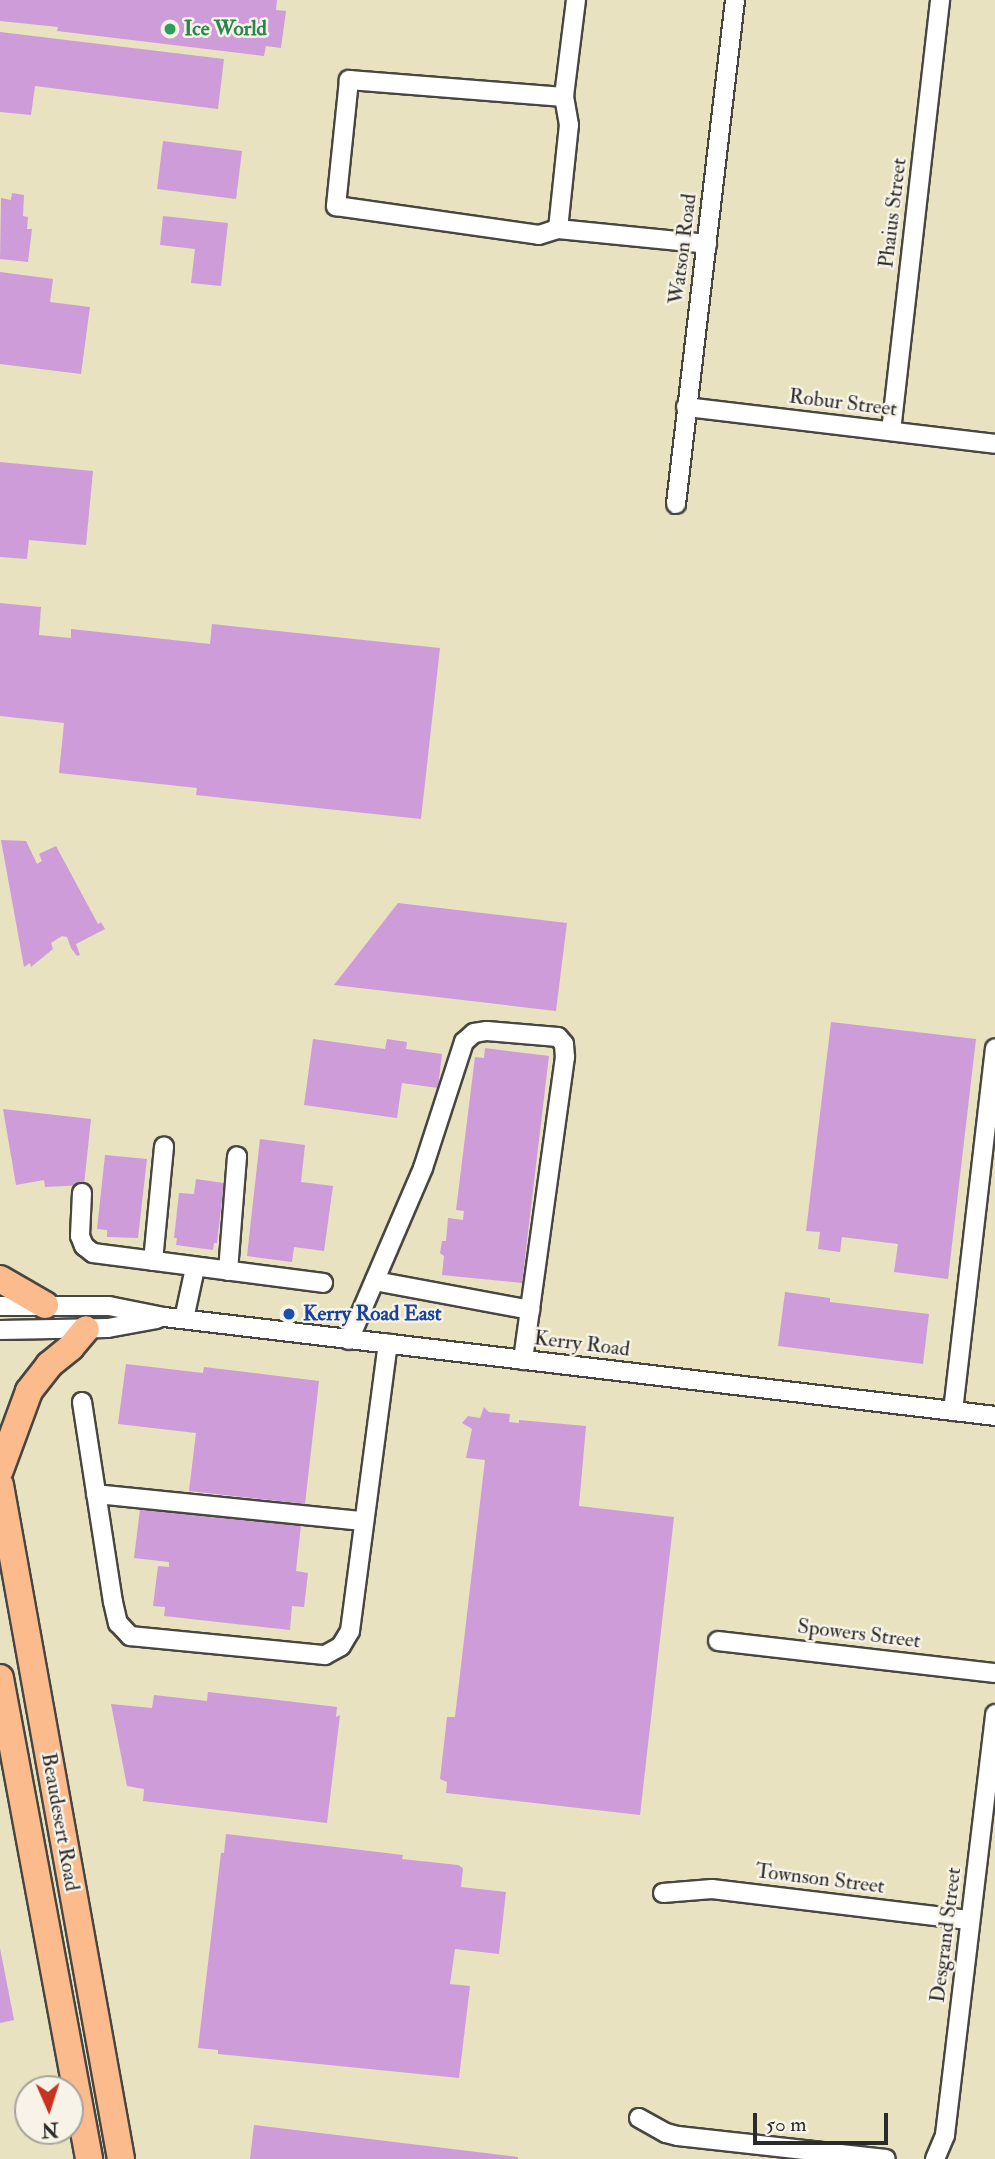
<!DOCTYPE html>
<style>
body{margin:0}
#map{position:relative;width:995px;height:2159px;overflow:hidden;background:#e8e2c0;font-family:"IM FELL Double Pica",serif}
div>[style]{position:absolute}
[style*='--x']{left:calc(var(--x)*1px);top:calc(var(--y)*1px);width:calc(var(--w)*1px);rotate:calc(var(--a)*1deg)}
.building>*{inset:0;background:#ce9cd9}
.roads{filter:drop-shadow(2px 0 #474641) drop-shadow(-2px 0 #474641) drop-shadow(0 2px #474641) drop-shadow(0 -2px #474641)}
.minor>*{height:18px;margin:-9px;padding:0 9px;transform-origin:9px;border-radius:9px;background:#fff}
.highway>*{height:26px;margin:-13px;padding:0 13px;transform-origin:13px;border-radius:13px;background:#fbbb8c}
.dots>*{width:19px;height:19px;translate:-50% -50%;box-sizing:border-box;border:4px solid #f7f3e8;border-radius:50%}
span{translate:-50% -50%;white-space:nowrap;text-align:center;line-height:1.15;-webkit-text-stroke:5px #f7f3e8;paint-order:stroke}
.leisure-label{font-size:21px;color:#27864d;font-weight:700}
.left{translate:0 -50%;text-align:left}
.street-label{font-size:21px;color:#2b2b2b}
.transit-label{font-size:21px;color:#164399;font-weight:700}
.north{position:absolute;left:14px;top:2075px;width:70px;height:70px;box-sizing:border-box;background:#f7f3e8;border:2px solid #a5a39c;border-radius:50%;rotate:177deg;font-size:19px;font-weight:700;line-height:28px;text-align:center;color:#2b2b2b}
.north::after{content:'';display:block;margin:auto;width:24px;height:32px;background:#c8321e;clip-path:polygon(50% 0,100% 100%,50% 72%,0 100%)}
.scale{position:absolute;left:753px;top:2113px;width:135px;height:32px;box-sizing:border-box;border:4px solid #2b2b2b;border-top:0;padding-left:9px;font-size:21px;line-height:24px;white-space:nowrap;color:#2b2b2b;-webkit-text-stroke:5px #f7f3e8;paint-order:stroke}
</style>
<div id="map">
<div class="building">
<i style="clip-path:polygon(0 0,277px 0,276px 10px,286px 11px,281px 48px,266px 46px,264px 56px,57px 31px,58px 27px,0 21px)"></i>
<i style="clip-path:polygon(0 32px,224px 59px,218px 109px,35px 86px,31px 115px,0 112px)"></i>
<i style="clip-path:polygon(163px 141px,242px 151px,236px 199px,157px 189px)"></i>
<i style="clip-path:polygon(12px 193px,24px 195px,23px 216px,28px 217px,27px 229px,32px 229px,28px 262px,0 259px,1px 198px,11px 200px)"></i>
<i style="clip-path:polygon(163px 216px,228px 223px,221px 286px,191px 283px,195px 249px,160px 245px)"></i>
<i style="clip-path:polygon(0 272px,53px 279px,50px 302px,90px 307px,81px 374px,0 364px)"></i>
<i style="clip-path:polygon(0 462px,93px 471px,86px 545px,29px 540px,27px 559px,0 557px)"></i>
<i style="clip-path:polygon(0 603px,41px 607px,39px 635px,71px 638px,71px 629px,210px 644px,212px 624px,440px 648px,421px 819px,196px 795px,197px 788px,59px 773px,64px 723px,0 716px)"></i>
<i style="clip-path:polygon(1px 840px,26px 841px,37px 864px,42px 861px,39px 854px,56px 846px,98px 924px,101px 922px,105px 929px,76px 944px,80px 955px,77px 956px,71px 948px,67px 937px,62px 936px,51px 943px,53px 949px,31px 967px,30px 963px,24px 967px)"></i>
<i style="clip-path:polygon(398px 903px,567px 923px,556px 1011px,334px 985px)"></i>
<i style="clip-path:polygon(831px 1022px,976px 1039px,948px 1279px,894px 1272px,898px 1244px,842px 1237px,840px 1252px,818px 1249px,820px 1232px,806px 1231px)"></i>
<i style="clip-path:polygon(313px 1039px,385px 1049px,387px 1039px,407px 1042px,406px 1049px,442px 1054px,438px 1088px,402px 1083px,397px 1118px,304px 1105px)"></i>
<i style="clip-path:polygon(485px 1048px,549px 1056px,522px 1283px,442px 1275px,444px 1256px,440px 1253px,442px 1241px,446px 1241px,448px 1218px,463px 1220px,464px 1211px,456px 1210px,475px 1057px,484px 1058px)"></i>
<i style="clip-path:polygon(3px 1109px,91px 1119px,84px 1185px,45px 1187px,44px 1180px,16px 1185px)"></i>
<i style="clip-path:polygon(260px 1139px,305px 1145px,301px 1182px,333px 1186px,324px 1251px,294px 1247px,292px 1262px,247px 1256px)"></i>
<i style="clip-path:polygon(105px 1155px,147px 1159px,138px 1238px,107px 1237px,107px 1230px,97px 1229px)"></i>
<i style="clip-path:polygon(196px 1179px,224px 1183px,217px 1243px,214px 1243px,213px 1250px,176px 1245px,177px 1238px,174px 1238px,179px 1193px,194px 1194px)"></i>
<i style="clip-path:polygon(785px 1292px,830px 1298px,830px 1302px,929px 1314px,923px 1364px,778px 1346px)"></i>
<i style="clip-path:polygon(126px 1364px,203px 1373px,204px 1367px,319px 1381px,305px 1504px,189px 1491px,196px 1433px,118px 1424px)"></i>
<i style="clip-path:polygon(484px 1407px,489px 1412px,510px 1414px,509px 1422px,519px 1423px,519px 1420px,586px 1426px,579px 1506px,674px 1517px,640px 1815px,446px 1793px,447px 1782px,440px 1779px,447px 1717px,455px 1717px,485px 1460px,466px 1458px,472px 1429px,462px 1423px,468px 1416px,480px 1418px)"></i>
<i style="clip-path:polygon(140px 1509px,301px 1525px,296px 1571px,308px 1573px,304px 1607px,292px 1606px,290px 1630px,164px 1616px,165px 1607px,153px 1606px,158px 1566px,169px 1567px,169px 1562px,134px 1558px)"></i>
<i style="clip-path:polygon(208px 1692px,337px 1707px,336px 1717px,340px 1715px,327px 1823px,143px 1801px,144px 1789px,127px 1786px,111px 1704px,152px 1708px,154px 1695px,207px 1701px)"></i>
<i style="clip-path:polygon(226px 1834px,403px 1855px,402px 1859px,458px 1865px,463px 1868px,461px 1887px,506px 1892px,499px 1954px,455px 1949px,450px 1984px,470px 1986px,459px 2078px,218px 2054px,218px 2050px,198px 2048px,221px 1853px,224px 1853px)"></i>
<i style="clip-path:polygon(0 1948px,14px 2020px,0 2023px)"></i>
<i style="clip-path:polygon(254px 2125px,518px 2157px,518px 2159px,250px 2159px)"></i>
</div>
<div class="roads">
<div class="minor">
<i style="--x:576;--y:0;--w:98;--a:97.1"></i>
<i style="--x:564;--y:97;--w:216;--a:-175.5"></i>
<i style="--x:349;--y:80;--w:127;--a:95.9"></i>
<i style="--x:336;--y:206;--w:205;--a:8.1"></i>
<i style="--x:539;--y:235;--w:20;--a:-18"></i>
<i style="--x:558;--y:229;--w:150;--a:5.7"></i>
<i style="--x:558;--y:229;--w:105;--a:-84"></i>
<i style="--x:569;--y:125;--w:28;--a:-100"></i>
<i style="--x:686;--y:407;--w:311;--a:6.8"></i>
<i style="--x:891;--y:431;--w:434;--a:-83.5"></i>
<i style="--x:676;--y:504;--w:507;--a:-83.32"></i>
<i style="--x:82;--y:1193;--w:43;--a:92.7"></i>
<i style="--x:80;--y:1236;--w:11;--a:68"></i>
<i style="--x:84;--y:1246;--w:11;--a:38"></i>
<i style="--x:93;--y:1253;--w:232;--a:7.4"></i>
<i style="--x:153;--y:1261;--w:115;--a:-84.5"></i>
<i style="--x:228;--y:1271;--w:115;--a:-85.5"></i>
<i style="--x:375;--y:1281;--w:158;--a:10.6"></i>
<i style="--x:0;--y:1306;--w:109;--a:0"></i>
<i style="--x:109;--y:1306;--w:56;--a:11.3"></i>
<i style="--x:164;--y:1317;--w:837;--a:6.79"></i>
<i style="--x:184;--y:1319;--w:52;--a:-77.8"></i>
<i style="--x:0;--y:1330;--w:108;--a:-1.1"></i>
<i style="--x:108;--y:1328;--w:50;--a:-10.4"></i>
<i style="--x:349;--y:1340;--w:187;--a:-66.7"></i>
<i style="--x:423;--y:1168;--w:133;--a:-72"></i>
<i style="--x:464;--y:1042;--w:13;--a:-42"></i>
<i style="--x:474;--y:1033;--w:13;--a:-9"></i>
<i style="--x:487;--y:1031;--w:71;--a:4.8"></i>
<i style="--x:558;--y:1037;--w:9;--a:49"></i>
<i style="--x:564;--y:1044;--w:13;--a:86"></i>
<i style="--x:565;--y:1057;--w:306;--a:97.9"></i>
<i style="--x:82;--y:1402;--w:202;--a:81.2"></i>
<i style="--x:113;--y:1602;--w:22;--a:77"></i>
<i style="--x:118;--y:1623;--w:18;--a:47"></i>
<i style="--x:130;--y:1636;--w:196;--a:5.6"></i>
<i style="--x:325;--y:1655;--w:18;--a:-29"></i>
<i style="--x:341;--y:1646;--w:17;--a:-59"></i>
<i style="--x:350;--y:1631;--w:290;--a:-82.5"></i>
<i style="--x:953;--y:1411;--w:365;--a:-83.4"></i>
<i style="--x:96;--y:1494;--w:269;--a:5.8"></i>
<i style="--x:718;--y:1641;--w:279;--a:6.6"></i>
<i style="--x:663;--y:1893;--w:49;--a:-4.7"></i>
<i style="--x:712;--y:1889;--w:260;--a:6.9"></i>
<i style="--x:639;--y:2118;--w:31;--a:29"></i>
<i style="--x:666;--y:2133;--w:12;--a:14"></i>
<i style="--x:678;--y:2136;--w:209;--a:6.3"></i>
<i style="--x:935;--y:2159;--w:26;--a:-67"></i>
<i style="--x:945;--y:2135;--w:424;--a:-83.2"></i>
</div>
<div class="highway">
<i style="--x:0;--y:1279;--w:52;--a:30"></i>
<i style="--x:0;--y:1470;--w:84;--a:-69.8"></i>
<i style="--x:29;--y:1391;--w:33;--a:-52"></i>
<i style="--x:49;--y:1365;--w:28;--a:-39"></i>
<i style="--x:71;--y:1347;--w:23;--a:-50"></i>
<i style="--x:0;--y:1485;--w:685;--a:79.82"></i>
<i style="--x:0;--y:1678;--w:489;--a:79.5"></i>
</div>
</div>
<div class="dots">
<i style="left:170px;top:29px;background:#2e9e5b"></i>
<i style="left:289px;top:1314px;background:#1a4fb4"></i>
</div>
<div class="leisure-label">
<span class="left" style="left:184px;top:29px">Ice World</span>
</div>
<div class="street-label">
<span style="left:893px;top:213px;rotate:-83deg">Phaius Street</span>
<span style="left:683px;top:249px;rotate:-83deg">Watson Road</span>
<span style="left:843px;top:403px;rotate:7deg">Robur Street</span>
<span style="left:582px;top:1344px;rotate:7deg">Kerry Road</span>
<span style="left:859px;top:1634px;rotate:7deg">Spowers Street</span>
<span style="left:60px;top:1822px;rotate:80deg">Beaudesert Road</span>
<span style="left:820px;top:1879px;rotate:7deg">Townson Street</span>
<span style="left:946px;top:1935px;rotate:-83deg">Desgrand Street</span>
</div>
<div class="transit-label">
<span class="left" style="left:303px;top:1314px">Kerry Road East</span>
</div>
<div class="north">N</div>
<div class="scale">50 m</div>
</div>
